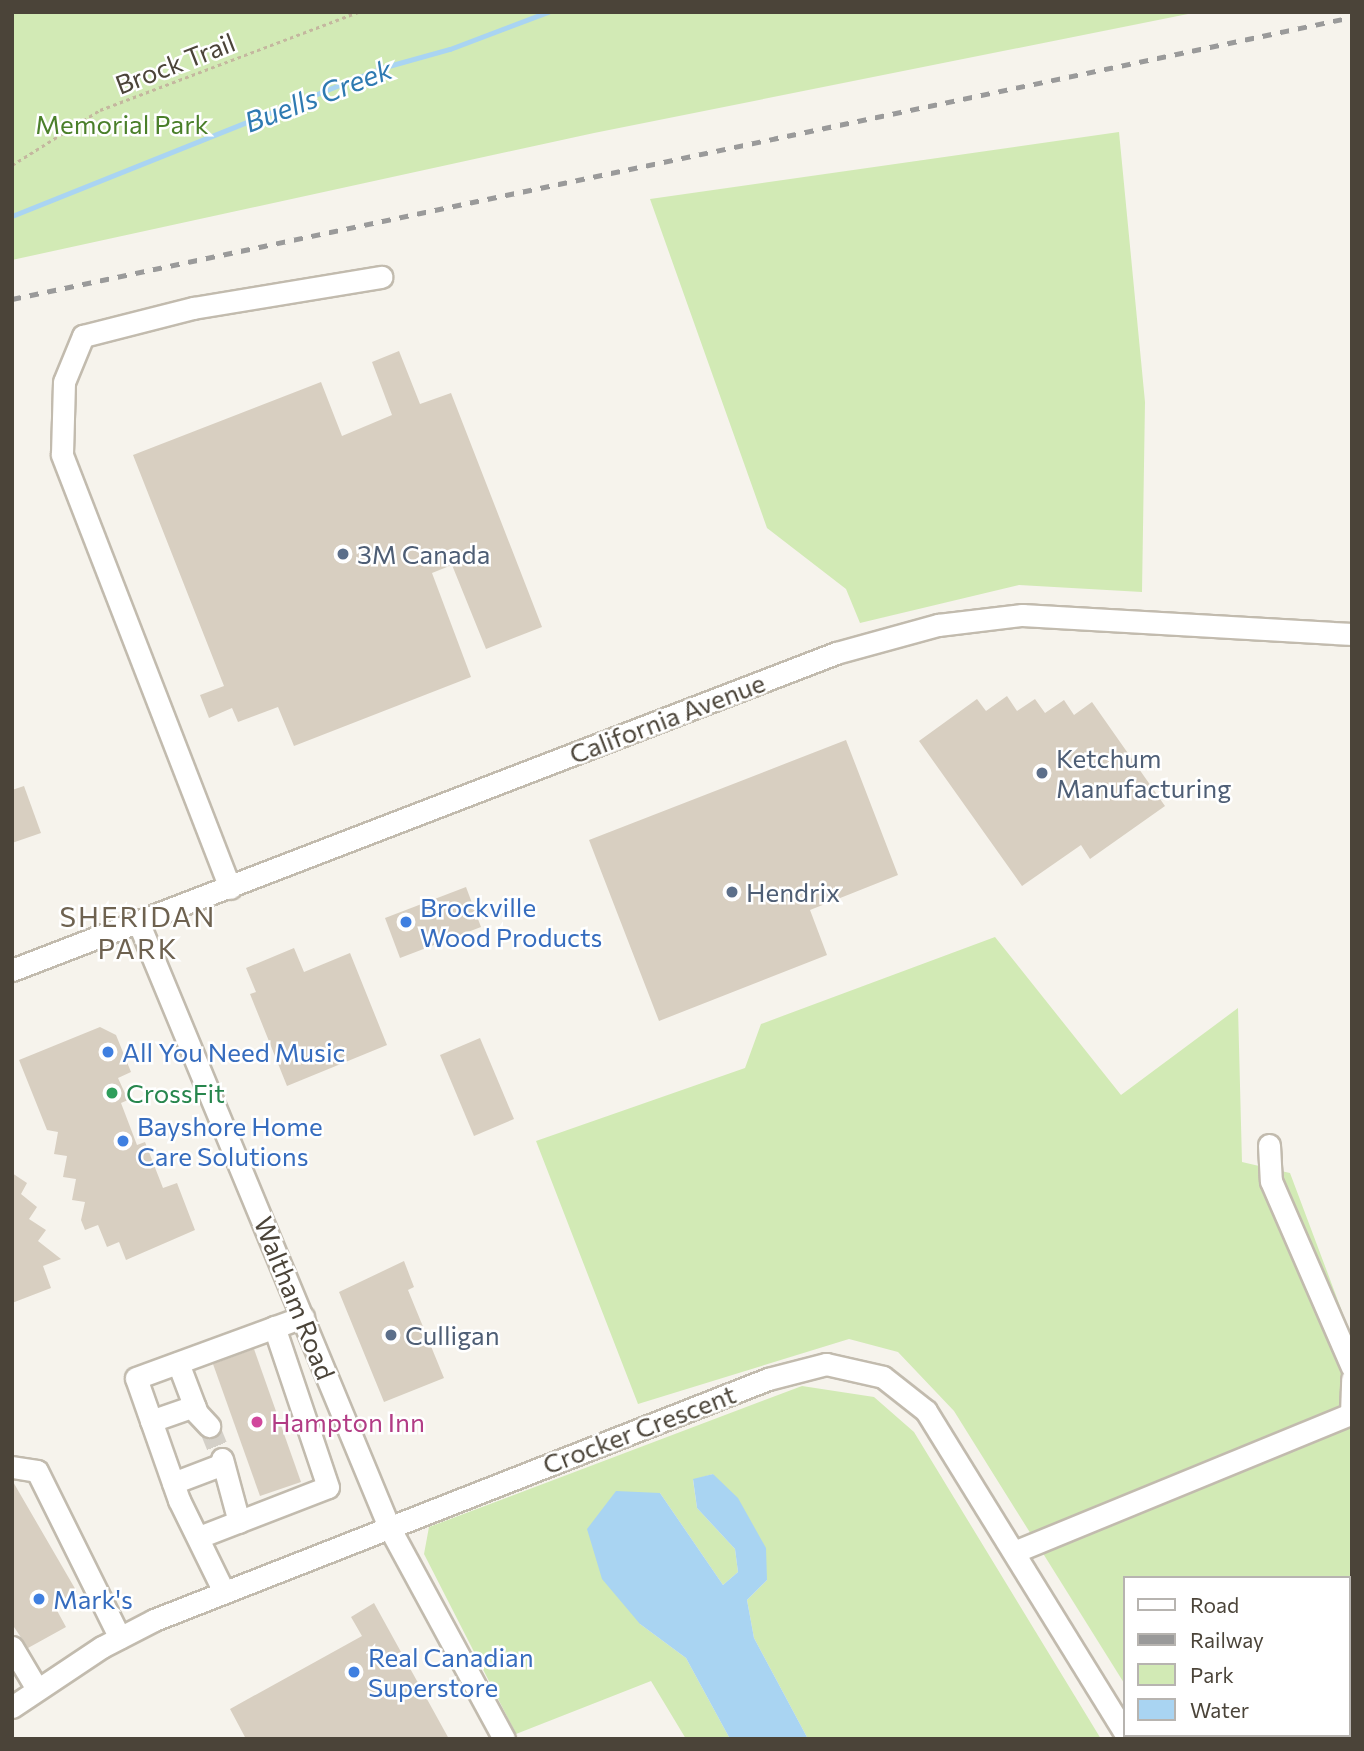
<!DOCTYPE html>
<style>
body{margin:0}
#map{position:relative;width:1364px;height:1751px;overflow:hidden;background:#f6f3ec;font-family:Commissioner,sans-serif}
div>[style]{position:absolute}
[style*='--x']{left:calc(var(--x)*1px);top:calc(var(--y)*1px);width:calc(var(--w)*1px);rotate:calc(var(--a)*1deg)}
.green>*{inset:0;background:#d2eab5}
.water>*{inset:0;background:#a9d4f2}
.stream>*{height:4.5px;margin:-2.25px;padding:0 2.25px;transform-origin:2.25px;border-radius:2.25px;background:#a9d4f2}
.building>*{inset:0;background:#d8cfc1}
.minor-tunnel>*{height:21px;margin-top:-10.5px;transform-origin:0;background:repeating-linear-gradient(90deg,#d4d0c8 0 21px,transparent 0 31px)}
.path>*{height:2.5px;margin-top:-1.25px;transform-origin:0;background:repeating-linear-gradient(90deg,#c4b79f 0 3.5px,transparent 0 7px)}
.roads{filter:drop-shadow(2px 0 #c2bbae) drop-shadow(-2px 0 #c2bbae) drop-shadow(0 2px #c2bbae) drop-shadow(0 -2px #c2bbae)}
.minor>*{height:21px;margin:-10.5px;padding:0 10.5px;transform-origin:10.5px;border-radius:10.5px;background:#fff}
.rail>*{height:4.5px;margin-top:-2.25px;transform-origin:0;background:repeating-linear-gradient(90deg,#9a9a9a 0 9px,transparent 0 18px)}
.dots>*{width:19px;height:19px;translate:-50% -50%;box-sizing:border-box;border:4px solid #fff;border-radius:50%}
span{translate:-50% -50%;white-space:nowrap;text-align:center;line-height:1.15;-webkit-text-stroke:5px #fff;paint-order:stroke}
.street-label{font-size:26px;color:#4b4439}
.park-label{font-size:26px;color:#4a7f2a}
.service-label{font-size:26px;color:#4e5e75}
.left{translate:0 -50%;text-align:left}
.shop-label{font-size:26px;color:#366cbe}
.leisure-label{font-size:26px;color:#27864d}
.hotel-label{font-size:26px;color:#b23c85}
.water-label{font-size:28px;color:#2e7ab2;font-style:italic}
.neighbourhood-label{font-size:28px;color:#6e6250;letter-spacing:2px}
.frame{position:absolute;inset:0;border:14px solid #4b4439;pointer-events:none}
.legend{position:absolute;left:1123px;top:1576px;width:228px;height:161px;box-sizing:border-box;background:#fff;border:2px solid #b7b4b0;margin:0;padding:9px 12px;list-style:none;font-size:21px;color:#4b4439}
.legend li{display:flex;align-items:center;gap:14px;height:35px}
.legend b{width:35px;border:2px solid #b7b4b0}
</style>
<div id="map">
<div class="green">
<i style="clip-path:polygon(12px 12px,1198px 12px,594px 133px,12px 260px)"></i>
<i style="clip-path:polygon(1119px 132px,1145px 402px,1142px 592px,1019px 585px,860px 623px,846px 589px,767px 528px,650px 199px)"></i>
<i style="clip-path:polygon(995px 937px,1121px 1095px,1238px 1008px,1242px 1162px,1290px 1173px,1352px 1338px,1352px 1739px,1159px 1739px,1157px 1735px,1348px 1735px,1348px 1578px,1124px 1578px,1124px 1683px,954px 1411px,898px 1352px,849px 1339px,638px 1404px,536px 1141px,745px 1068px,761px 1024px)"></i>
<i style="clip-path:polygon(802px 1386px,874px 1397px,914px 1432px,1101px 1739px,808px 1739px,754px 1638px,747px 1600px,767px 1580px,713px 1474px,693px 1480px,697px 1508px,735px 1549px,738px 1572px,723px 1585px,660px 1493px,640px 1624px,686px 1658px,730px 1739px,686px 1739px,651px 1681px,516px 1734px,424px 1554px,429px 1527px)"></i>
</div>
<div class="water">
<i style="clip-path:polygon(713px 1474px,738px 1498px,766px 1548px,767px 1580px,747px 1600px,754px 1638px,808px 1739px,730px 1739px,686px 1658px,640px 1624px,602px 1579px,587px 1529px,616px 1491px,660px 1493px,723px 1585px,738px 1572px,735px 1549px,697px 1508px,693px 1479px)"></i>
</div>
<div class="stream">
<i style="--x:12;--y:216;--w:402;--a:-21.8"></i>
<i style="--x:385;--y:67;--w:67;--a:-15.5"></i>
<i style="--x:450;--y:49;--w:105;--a:-20.7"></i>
</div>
<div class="building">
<i style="clip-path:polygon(399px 351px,420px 404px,451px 393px,542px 627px,486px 649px,452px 565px,432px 573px,471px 677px,294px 746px,278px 707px,238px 722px,232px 708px,209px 718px,200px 695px,224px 686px,133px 455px,321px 382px,342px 436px,392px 415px,372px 362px)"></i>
<i style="clip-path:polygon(1007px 696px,1017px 711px,1035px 699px,1045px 713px,1064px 700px,1074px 715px,1092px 702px,1165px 806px,1090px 859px,1081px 845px,1022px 886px,919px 741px,977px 699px,986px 711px)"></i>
<i style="clip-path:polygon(846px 740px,898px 875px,810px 910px,827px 955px,659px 1021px,589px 840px)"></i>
<i style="clip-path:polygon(24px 786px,41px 833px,12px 843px,12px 790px)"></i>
<i style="clip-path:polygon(466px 887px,481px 927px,400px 958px,385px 918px)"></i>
<i style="clip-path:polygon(294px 948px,304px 972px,350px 953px,387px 1045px,287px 1086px,250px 994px,256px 992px,246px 968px)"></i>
<i style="clip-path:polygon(100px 1027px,116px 1035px,131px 1072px,118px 1078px,128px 1100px,121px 1103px,137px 1145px,145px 1142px,163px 1188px,177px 1183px,195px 1230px,126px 1260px,119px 1242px,107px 1247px,98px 1225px,85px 1230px,81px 1220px,85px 1202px,72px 1200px,76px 1179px,63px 1177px,67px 1156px,54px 1154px,58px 1132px,47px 1130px,19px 1060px)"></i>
<i style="clip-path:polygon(480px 1038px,514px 1119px,474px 1136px,440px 1055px)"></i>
<i style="clip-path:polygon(12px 1173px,27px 1183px,21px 1194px,37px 1207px,29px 1219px,46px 1230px,38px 1241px,61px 1259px,43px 1266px,51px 1288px,12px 1303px)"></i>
<i style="clip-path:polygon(404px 1261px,414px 1287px,408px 1290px,444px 1378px,384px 1402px,339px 1292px)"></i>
<i style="clip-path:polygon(254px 1349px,301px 1482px,260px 1496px,213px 1364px)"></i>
<i style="clip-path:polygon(12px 1480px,77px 1592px,54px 1605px,66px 1627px,28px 1648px,12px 1624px)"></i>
<i style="clip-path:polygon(374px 1603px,449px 1739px,246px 1739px,230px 1709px,362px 1636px,351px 1617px)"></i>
</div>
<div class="minor-tunnel">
<i style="--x:209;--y:1426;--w:35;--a:68"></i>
</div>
<div class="path">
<i style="--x:12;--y:165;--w:104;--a:-32"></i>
<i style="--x:100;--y:110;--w:276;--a:-20.8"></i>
</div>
<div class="roads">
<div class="minor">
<i style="--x:230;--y:888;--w:465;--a:-111.2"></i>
<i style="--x:62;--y:454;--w:72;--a:-88.4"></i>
<i style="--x:64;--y:382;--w:50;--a:-67.6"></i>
<i style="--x:83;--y:336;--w:114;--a:-14.3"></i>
<i style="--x:193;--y:308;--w:191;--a:-9.4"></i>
<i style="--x:139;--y:924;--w:653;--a:67.48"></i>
<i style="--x:389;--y:1527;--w:241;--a:61.5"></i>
<i style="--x:12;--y:970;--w:883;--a:-21.04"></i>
<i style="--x:836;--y:653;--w:106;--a:-15.4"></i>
<i style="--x:938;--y:625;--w:85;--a:-6.8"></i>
<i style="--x:1022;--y:615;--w:331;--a:3.3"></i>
<i style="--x:1269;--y:1145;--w:36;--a:87"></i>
<i style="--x:1271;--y:1181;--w:203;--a:66.5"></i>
<i style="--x:178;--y:1363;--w:53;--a:69.2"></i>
<i style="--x:197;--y:1413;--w:18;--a:47"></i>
<i style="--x:151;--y:1421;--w:46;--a:-19.2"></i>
<i style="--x:222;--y:1459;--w:65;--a:74.9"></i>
<i style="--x:12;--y:1467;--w:25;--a:9"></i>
<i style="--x:37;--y:1471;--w:186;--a:63.6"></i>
<i style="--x:173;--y:1483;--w:53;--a:-20.8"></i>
<i style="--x:199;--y:1537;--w:138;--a:-21.2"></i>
<i style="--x:328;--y:1487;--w:169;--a:-108.6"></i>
<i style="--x:1014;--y:1552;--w:364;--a:-22.3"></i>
<i style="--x:1351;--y:1414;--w:35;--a:-88"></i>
<i style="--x:224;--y:1592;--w:102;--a:-116.1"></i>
<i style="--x:179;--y:1500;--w:129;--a:-109.4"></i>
<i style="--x:136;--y:1378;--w:178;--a:-20.1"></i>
<i style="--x:12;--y:1647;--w:49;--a:59.2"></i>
<i style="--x:12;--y:1707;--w:108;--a:-33.7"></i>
<i style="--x:102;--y:1647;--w:59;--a:-27.4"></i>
<i style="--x:154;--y:1620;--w:660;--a:-21.43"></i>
<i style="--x:768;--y:1379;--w:60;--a:-14.5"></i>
<i style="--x:826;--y:1364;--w:58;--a:12.8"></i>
<i style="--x:883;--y:1377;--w:55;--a:38.3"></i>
<i style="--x:926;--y:1411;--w:376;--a:58.3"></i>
</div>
</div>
<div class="rail">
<i style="--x:12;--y:299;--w:1369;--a:-11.88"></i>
</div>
<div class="dots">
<i style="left:343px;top:554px;background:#5c6f8a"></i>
<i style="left:1042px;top:773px;background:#5c6f8a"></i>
<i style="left:732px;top:892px;background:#5c6f8a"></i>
<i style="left:406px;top:922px;background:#3f7fe0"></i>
<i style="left:108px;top:1052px;background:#3f7fe0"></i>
<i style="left:112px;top:1093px;background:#2e9e5b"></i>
<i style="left:123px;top:1141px;background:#3f7fe0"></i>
<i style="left:391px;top:1335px;background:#5c6f8a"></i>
<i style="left:257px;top:1422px;background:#d1479c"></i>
<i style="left:39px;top:1599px;background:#3f7fe0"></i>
<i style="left:354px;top:1672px;background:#3f7fe0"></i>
</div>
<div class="street-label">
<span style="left:175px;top:63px;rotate:-21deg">Brock Trail</span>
<span style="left:667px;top:718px;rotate:-21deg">California Avenue</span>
<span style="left:295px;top:1298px;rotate:68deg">Waltham Road</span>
<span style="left:639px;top:1429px;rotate:-21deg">Crocker Crescent</span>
</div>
<div class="park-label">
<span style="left:122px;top:124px">Memorial Park</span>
</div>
<div class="service-label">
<span class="left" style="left:357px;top:554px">3M Canada</span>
<span class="left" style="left:1056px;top:773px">Ketchum<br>Manufacturing</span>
<span class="left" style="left:746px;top:892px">Hendrix</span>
<span class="left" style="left:405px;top:1335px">Culligan</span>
</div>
<div class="shop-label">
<span class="left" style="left:420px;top:922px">Brockville<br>Wood Products</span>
<span class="left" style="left:122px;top:1052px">All You Need Music</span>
<span class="left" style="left:137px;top:1141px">Bayshore Home<br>Care Solutions</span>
<span class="left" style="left:53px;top:1599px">Mark's</span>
<span class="left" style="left:368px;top:1672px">Real Canadian<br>Superstore</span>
</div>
<div class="leisure-label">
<span class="left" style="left:126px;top:1093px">CrossFit</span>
</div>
<div class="hotel-label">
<span class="left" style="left:271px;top:1422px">Hampton Inn</span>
</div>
<div class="water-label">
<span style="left:318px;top:95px;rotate:-21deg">Buells Creek</span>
</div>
<div class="neighbourhood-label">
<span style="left:138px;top:932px">SHERIDAN<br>PARK</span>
</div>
<div class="frame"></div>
<ul class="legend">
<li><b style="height:9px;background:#fff"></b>Road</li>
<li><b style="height:9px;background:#9a9a9a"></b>Railway</li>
<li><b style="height:19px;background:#d2eab5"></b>Park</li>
<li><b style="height:19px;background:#a9d4f2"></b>Water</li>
</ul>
</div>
